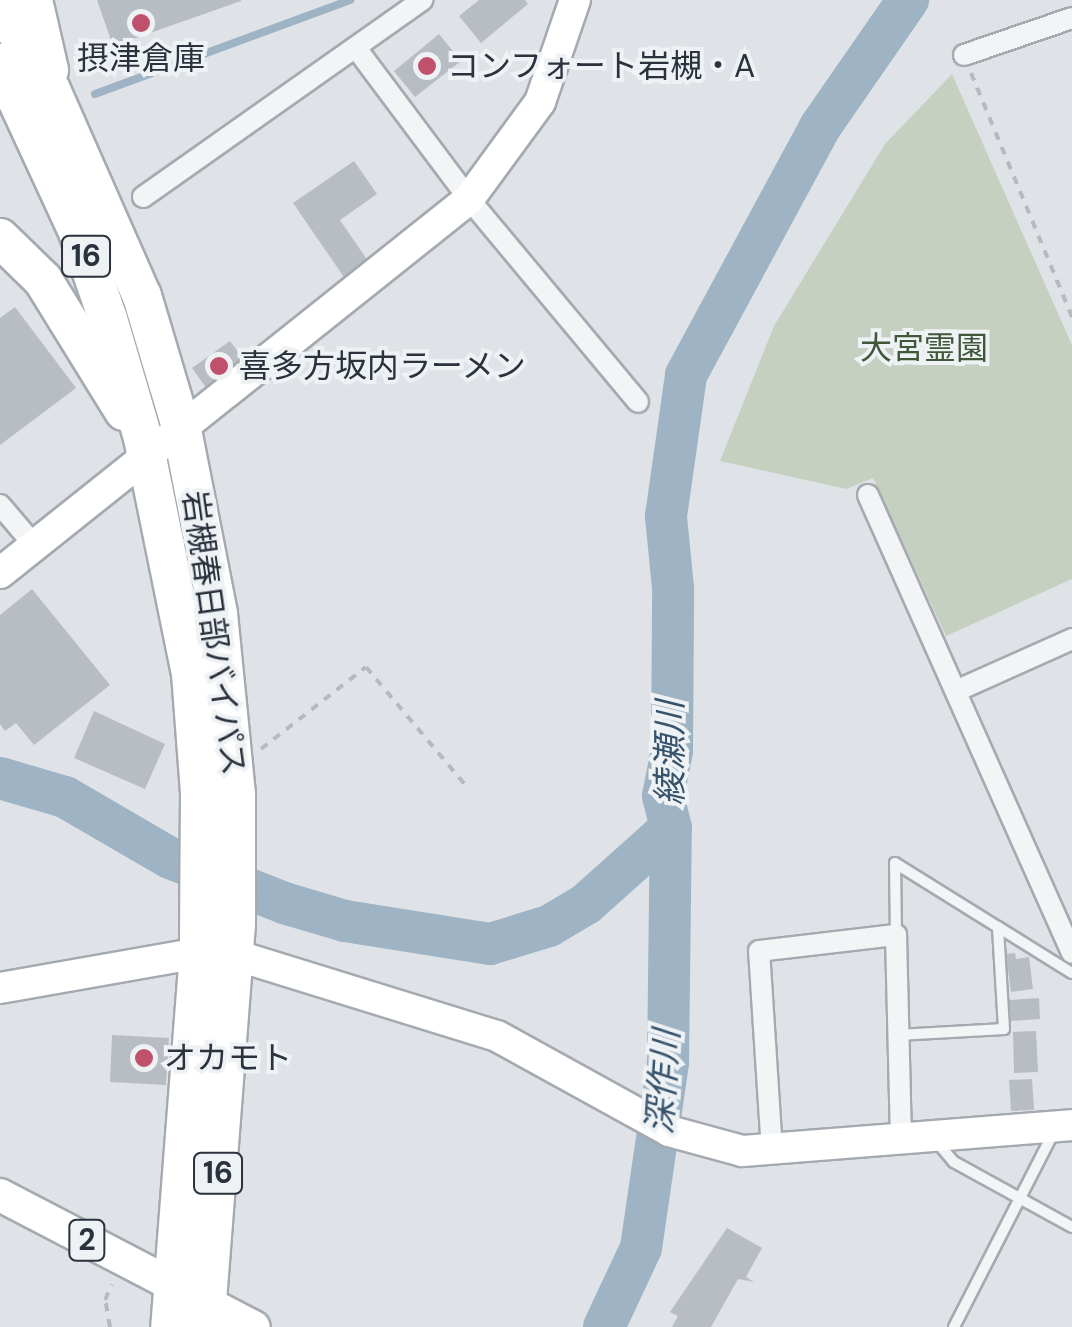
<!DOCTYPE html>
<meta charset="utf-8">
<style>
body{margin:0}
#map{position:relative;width:1072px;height:1327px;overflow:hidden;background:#dfe3e7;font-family:"DM Sans","Noto Sans JP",sans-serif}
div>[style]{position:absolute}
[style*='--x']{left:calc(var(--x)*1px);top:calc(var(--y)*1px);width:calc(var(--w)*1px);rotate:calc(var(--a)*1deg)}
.green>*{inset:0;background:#c6d0c1}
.stream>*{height:8px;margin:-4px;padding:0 4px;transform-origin:4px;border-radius:4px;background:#9eb4c4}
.river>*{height:42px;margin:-21px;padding:0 21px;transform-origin:21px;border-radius:21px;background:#9eb4c4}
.building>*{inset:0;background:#b7bdc3}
.path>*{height:4px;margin-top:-2px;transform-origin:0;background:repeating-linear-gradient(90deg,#b6babe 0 8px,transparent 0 16px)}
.roads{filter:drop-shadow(2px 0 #a5aab1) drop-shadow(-2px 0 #a5aab1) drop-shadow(0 2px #a5aab1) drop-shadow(0 -2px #a5aab1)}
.lane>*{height:10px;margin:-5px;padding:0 5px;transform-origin:5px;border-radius:5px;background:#f2f4f6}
.street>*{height:20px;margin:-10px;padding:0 10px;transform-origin:10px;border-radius:10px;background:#f2f4f6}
.secondary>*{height:30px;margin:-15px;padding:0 15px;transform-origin:15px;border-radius:15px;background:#fff}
.primary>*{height:32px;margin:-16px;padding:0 16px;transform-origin:16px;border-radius:16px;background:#fff}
.highway>*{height:38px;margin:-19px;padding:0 19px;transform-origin:19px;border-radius:19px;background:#fff}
.dots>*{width:28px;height:28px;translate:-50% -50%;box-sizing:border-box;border:5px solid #eff2f5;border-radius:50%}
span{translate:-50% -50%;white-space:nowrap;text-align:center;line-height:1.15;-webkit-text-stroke:8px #eff2f5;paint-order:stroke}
.shield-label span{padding:2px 8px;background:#eff2f5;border:2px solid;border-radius:8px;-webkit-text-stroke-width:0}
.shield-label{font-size:30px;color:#2a323d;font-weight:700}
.poi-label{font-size:32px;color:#2a323d}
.left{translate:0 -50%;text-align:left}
.park-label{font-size:32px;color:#415739}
.street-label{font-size:32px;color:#2a323d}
.water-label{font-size:35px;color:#38546c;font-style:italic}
</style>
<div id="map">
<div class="green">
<i style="clip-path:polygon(952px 74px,1072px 345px,1072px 579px,946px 636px,873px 478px,846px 489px,720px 461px,774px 326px,885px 144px)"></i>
</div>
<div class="stream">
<i style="--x:95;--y:94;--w:272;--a:-20.2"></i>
</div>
<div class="river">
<i style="--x:0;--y:778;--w:68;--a:16.3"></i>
<i style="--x:65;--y:797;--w:121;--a:30.2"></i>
<i style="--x:170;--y:858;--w:123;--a:21.5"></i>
<i style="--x:284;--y:903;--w:64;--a:16.4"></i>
<i style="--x:345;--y:921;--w:147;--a:9"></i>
<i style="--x:490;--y:944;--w:62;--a:-17"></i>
<i style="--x:549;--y:926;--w:43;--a:-30.7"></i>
<i style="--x:586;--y:904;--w:114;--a:-41.8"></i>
<i style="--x:604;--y:1327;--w:87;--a:-64.9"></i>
<i style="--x:641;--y:1248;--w:188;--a:-81.7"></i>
<i style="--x:668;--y:1062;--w:234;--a:-89.3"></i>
<i style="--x:671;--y:828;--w:33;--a:-104"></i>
<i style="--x:663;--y:796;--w:46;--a:-78.7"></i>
<i style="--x:672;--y:751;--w:163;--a:-89.6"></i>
<i style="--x:673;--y:588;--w:72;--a:-95.6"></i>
<i style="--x:666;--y:516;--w:142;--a:-81.9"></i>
<i style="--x:686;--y:375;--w:282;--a:-61.6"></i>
<i style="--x:820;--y:127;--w:155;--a:-55.3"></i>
</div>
<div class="building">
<i style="clip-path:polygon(97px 0,241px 0,241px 1px,113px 46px)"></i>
<i style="clip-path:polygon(479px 0,525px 0,528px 4px,481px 43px,459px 16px)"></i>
<i style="clip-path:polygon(439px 34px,461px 61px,415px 97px,394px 71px)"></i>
<i style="clip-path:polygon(354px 161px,377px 194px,340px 220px,370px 264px,346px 280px,293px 203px)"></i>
<i style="clip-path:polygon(15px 307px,76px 388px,0 445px,0 318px)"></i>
<i style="clip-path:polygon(230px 341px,245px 361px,207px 389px,192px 368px)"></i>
<i style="clip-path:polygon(32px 589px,110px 685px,34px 745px,16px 723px,5px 731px,0 724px,0 615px)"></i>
<i style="clip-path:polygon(94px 711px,165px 744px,145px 789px,74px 758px)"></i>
<i style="clip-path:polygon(1015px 953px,1016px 959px,1029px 957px,1033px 989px,1011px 992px,1006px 954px)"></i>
<i style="clip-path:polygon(1039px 998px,1040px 1019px,1011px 1021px,1009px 1000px)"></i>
<i style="clip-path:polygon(1036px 1031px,1038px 1072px,1014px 1073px,1013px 1032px)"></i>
<i style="clip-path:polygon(112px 1035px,169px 1038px,166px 1085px,110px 1082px)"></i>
<i style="clip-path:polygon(1032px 1079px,1034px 1110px,1011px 1111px,1009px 1080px)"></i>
<i style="clip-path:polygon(727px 1228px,762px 1248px,746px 1277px,754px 1282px,738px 1279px,711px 1327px,672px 1327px,678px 1316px,670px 1312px)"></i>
</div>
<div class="path">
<i style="--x:971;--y:73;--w:264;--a:67.5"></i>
<i style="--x:261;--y:749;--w:133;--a:-38"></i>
<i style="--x:366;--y:667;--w:157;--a:49.9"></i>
<i style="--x:110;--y:1327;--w:27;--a:-100"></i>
<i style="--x:105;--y:1300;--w:17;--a:-66"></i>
</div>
<div class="roads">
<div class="lane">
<i style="--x:896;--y:935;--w:72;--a:-90.8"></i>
<i style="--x:895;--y:863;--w:121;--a:31.9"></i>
<i style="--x:898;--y:1035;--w:106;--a:-3.2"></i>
<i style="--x:1004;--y:1029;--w:102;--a:-93.4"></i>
<i style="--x:998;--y:927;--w:87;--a:31.9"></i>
<i style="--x:937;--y:1142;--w:26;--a:50"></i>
<i style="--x:954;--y:1162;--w:135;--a:28.8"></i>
<i style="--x:954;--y:1327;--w:219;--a:-62.9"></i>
</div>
<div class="street">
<i style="--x:356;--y:48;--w:189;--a:53.2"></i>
<i style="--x:469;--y:199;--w:264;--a:50.2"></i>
<i style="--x:964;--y:55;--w:114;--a:-18.9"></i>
<i style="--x:143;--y:197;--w:342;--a:-35.2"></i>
<i style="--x:868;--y:495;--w:501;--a:65.99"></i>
<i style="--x:0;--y:505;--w:52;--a:49.6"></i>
<i style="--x:956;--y:691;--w:127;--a:-24.1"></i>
<i style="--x:772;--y:1151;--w:200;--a:-93.7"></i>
<i style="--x:759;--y:951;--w:138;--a:-6.7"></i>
<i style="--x:896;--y:935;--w:205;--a:88.6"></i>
</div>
<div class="secondary">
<i style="--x:0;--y:573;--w:600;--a:-38.57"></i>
<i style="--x:469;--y:199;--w:120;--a:-53.8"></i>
<i style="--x:540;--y:102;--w:108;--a:-71.1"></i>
<i style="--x:0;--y:988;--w:202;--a:-10"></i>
<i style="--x:199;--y:953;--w:36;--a:3"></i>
<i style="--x:235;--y:955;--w:274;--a:17.2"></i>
<i style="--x:497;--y:1036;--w:196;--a:28.9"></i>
<i style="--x:669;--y:1131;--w:76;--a:15.3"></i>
<i style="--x:742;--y:1151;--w:331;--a:-4.5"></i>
</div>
<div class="primary">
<i style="--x:0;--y:1195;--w:286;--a:27.5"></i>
</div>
<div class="highway">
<i style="--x:33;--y:0;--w:72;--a:77.1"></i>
<i style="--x:0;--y:4;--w:100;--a:59.3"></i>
<i style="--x:51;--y:90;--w:225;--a:66.2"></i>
<i style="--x:142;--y:296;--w:140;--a:73.4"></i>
<i style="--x:182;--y:430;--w:187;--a:78.9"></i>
<i style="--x:218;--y:614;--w:182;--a:84.3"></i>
<i style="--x:236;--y:795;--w:129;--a:90"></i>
<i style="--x:236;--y:924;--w:404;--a:94.4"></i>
<i style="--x:0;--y:63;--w:186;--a:65.2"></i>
<i style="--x:78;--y:232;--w:92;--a:71"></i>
<i style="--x:108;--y:319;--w:124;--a:73.6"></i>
<i style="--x:143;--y:438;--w:240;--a:78.5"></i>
<i style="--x:191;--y:673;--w:121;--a:85.7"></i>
<i style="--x:200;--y:794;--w:159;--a:90.4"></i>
<i style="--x:199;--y:953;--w:375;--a:94.4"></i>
<i style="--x:0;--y:238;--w:60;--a:44.3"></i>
<i style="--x:43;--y:280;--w:154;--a:58.3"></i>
</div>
</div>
<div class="dots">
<i style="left:141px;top:23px;background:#c0516c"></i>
<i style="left:427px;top:66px;background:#c0516c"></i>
<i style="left:219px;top:366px;background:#c0516c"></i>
<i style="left:144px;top:1058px;background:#c0516c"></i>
</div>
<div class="shield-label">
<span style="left:86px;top:256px">16</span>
<span style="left:218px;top:1173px">16</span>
<span style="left:87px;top:1240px">2</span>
</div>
<div class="poi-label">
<span style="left:141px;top:58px">摂津倉庫</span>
<span class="left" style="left:447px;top:66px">コンフォート岩槻・A</span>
<span class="left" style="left:239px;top:366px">喜多方坂内ラーメン</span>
<span class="left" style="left:164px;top:1058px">オカモト</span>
</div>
<div class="park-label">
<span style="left:924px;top:348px">大宮霊園</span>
</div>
<div class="street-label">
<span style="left:214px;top:633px;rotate:82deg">岩槻春日部バイパス</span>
</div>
<div class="water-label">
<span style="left:670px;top:753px;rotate:-90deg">綾瀬川</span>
<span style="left:663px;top:1082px;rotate:-86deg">深作川</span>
</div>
</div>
